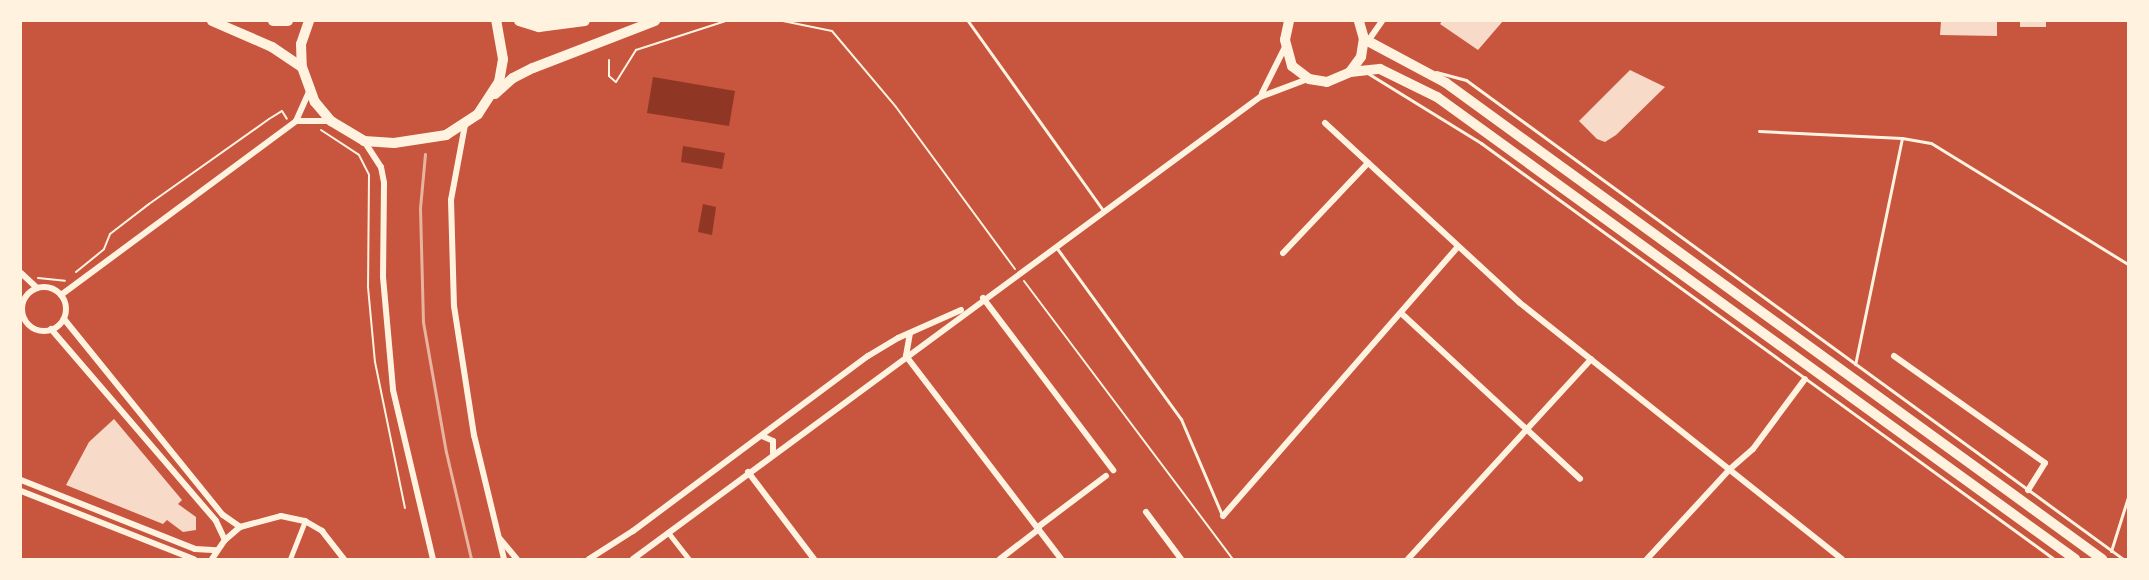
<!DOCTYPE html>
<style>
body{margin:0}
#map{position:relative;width:2149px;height:580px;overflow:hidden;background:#c8553d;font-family:"Noto Serif",serif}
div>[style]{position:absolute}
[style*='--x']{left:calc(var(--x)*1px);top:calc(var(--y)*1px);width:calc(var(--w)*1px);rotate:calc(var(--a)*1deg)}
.water>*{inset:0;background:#8f3625}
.building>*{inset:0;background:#f7dbc8}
.path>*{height:2px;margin:-1px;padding:0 1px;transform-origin:1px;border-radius:1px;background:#fff3e0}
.service>*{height:3px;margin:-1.5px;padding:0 1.5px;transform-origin:1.5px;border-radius:1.5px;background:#fff3e0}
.pedestrian>*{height:4.5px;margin:-2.25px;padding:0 2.25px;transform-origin:2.25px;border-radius:2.25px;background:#fff3e0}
.minor>*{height:6px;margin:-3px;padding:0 3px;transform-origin:3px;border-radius:3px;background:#fff3e0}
.minor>.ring{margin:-3px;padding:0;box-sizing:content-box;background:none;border:6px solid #fff3e0;border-radius:50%}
.trunk>*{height:10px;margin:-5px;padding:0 5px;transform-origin:5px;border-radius:5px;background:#fff3e0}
.rail>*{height:3px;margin:-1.5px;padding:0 1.5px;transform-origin:1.5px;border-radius:1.5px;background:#e9b49f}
span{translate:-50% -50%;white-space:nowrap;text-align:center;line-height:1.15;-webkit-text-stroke:6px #fff3e0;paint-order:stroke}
.frame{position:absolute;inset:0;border:22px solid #fff3e0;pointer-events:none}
</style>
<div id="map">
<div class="water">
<i style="clip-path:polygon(653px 77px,735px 91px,729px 126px,647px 113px)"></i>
<i style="clip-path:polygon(683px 146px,725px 153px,722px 169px,681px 162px)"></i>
<i style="clip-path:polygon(703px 204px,716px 207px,712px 235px,698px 232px)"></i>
</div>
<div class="building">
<i style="clip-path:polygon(1442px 21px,1503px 21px,1478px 50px,1440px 24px)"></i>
<i style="clip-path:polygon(1941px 21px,1997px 21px,1997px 36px,1940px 35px)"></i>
<i style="clip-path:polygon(2020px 21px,2046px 21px,2046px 27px,2020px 27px)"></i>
<i style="clip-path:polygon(1630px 70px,1665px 87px,1616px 135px,1605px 142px,1597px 139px,1579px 121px)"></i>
<i style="clip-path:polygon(114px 419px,182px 500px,178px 504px,196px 517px,196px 530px,183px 532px,167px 520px,163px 524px,66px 485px,89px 442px)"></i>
</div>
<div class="path">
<i style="--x:783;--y:21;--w:50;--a:11.5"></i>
<i style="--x:832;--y:31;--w:99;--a:49.9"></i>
<i style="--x:896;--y:107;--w:201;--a:53.7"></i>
<i style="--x:609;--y:60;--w:16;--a:90"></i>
<i style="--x:609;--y:76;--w:9;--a:41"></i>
<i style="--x:616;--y:82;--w:38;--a:-58"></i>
<i style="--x:636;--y:50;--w:95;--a:-17.9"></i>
<i style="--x:321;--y:130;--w:45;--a:33.3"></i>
<i style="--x:359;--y:155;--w:22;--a:63"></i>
<i style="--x:369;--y:175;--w:112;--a:90.5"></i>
<i style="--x:368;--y:287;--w:75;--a:84.7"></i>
<i style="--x:375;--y:362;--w:149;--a:78.4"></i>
<i style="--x:76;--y:272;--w:36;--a:-39"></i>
<i style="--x:104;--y:249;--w:16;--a:-68"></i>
<i style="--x:110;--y:234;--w:49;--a:-37.6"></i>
<i style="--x:149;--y:204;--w:147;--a:-35.3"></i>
<i style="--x:269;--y:119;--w:15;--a:-32"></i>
<i style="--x:282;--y:111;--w:9;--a:58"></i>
<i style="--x:38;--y:278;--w:27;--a:6"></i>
<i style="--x:1024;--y:281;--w:348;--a:53.1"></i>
</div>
<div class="service">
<i style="--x:968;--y:21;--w:234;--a:54.5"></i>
<i style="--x:1436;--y:72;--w:31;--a:15"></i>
<i style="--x:1466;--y:80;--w:813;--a:36.09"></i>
<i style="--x:1369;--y:74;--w:132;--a:31.6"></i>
<i style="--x:1481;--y:143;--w:708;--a:35.98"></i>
<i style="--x:1759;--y:131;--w:143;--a:2.8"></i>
<i style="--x:1902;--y:138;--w:231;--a:101.7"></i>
<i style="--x:1902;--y:138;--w:29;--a:10"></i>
<i style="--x:1931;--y:143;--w:231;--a:31.6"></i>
<i style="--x:1056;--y:247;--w:213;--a:54"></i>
<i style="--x:1181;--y:419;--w:104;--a:66.9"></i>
<i style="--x:2111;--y:551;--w:57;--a:-72.5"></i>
</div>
<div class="pedestrian">
<i style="--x:668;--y:532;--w:34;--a:52"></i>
<i style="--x:290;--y:559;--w:41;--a:-68.5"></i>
</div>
<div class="minor">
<i style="--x:1366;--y:44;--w:28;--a:-55"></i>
<i style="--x:1262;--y:93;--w:51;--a:-63.4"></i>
<i style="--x:296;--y:121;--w:35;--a:0"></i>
<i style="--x:1325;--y:123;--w:265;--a:42.7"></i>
<i style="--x:1520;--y:303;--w:411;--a:38.5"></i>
<i style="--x:465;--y:125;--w:76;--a:100.6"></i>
<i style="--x:451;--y:200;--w:106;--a:88.4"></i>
<i style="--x:454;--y:306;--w:131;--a:81.2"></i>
<i style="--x:474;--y:435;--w:128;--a:76.4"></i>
<i style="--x:364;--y:141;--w:31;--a:57"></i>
<i style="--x:381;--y:167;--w:16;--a:79"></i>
<i style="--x:384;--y:183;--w:94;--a:90.6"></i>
<i style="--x:383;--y:277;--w:113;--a:84.9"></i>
<i style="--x:393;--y:390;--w:174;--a:76.7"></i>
<i style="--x:1283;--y:253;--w:124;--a:-46.6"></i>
<i style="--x:21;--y:273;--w:22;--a:43"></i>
<i class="ring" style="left:22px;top:287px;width:38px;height:38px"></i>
<i style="--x:61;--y:295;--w:292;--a:-36.5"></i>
<i style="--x:296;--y:121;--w:32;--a:-66"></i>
<i style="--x:983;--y:298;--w:216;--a:52.9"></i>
<i style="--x:1401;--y:313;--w:244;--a:42.8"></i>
<i style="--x:64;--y:319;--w:252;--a:51"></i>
<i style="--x:223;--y:515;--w:21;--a:35"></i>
<i style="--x:51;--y:329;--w:253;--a:49.3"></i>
<i style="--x:216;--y:521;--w:21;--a:65"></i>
<i style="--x:910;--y:333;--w:23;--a:100"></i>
<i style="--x:906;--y:356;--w:255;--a:52.6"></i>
<i style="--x:1894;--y:356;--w:185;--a:35.3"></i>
<i style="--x:2045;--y:463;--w:32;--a:122"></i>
<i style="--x:762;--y:436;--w:12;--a:24"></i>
<i style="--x:773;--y:441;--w:12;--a:90"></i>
<i style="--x:748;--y:472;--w:109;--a:52.8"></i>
<i style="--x:21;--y:480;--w:187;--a:21.6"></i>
<i style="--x:195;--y:549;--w:22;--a:3"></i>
<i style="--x:21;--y:491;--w:186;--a:21.5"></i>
<i style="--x:1146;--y:512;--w:59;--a:53.3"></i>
<i style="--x:1223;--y:516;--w:357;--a:-48.9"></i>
<i style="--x:1038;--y:527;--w:85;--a:-36.9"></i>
<i style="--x:500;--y:539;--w:26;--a:50"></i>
<i style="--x:212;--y:559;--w:23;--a:-56"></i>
<i style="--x:225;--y:540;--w:20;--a:-41"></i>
<i style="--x:240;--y:527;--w:42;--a:-15"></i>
<i style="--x:281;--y:516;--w:25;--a:12"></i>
<i style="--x:305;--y:521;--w:20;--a:30"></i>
<i style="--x:322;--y:531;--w:36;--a:52"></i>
<i style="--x:589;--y:559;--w:52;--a:-32.5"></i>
<i style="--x:633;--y:531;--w:293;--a:-36.7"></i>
<i style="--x:868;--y:356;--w:35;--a:-31"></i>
<i style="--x:898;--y:338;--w:69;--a:-24"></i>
<i style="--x:633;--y:559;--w:779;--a:-36.38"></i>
<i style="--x:1260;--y:97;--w:51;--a:-20.6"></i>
<i style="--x:1000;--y:559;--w:49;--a:-37.6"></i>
<i style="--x:1408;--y:559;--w:271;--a:-47.5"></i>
<i style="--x:1647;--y:559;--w:122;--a:-47.3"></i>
<i style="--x:1730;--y:469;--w:30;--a:-41"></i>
<i style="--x:1753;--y:449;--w:87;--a:-53.4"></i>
</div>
<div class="trunk">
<i style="--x:212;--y:21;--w:65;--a:23.4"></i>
<i style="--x:272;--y:47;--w:36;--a:34"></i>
<i style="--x:273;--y:21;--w:15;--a:0"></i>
<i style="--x:309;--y:21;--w:24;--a:109"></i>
<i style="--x:301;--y:44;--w:23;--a:88"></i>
<i style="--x:302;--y:67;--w:37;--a:70"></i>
<i style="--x:315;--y:102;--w:25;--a:50"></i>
<i style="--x:331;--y:121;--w:39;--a:31"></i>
<i style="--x:364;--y:141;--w:30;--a:4"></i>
<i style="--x:394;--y:143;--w:53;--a:-8.7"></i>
<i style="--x:446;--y:135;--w:38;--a:-33"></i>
<i style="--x:478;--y:114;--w:38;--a:-57"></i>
<i style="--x:499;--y:82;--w:23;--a:-80"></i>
<i style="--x:503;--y:59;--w:39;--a:-100"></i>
<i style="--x:519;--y:21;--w:21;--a:17"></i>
<i style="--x:539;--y:27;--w:46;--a:-7.4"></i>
<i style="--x:1289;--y:21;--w:19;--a:102"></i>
<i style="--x:1285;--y:40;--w:27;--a:75"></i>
<i style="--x:1292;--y:66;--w:21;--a:37"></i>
<i style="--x:1309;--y:79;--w:18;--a:9"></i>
<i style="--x:1327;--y:82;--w:25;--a:-23"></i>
<i style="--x:1350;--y:72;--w:19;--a:-54"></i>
<i style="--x:1361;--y:57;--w:18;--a:-81"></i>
<i style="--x:1364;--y:39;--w:19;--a:-106"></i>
<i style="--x:1364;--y:39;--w:93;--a:28.2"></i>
<i style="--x:1446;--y:83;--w:811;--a:35.97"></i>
<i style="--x:1350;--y:72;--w:30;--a:-6"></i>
<i style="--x:1380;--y:69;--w:64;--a:26.2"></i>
<i style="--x:1437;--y:97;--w:788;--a:35.91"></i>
<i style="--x:495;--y:94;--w:24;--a:-42"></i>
<i style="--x:513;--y:78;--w:22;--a:-27"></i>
<i style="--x:533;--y:68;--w:131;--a:-21.1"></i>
</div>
<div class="rail">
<i style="--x:425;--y:154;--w:54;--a:95.3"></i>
<i style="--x:420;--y:208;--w:114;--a:88.5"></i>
<i style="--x:423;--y:322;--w:132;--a:80"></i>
<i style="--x:446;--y:452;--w:110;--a:76.8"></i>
</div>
<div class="frame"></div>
</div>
